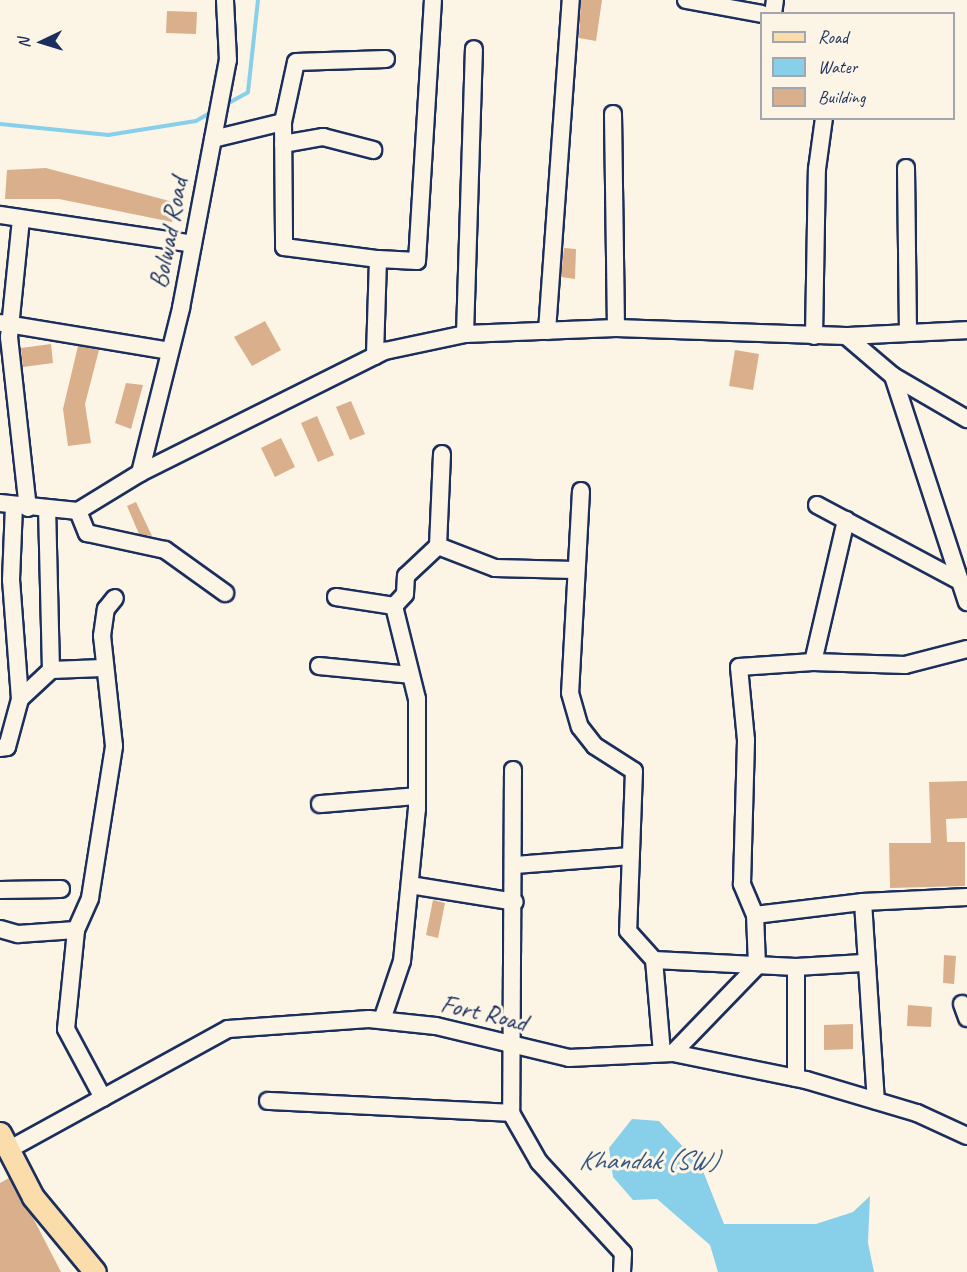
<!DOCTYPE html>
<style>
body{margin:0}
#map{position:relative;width:967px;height:1272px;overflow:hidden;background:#fcf5e5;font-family:Caveat,sans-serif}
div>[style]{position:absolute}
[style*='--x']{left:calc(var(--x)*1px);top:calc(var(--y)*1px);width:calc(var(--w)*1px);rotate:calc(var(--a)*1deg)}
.water>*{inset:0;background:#88cfea}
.stream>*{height:4px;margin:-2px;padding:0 2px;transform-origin:2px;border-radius:2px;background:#88cfea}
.building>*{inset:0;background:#daaf8b}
.roads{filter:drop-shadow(2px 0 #1b2f5e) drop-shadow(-2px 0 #1b2f5e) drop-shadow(0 2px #1b2f5e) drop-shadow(0 -2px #1b2f5e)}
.minor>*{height:16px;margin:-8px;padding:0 8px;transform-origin:8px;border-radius:8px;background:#fcf5e5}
.major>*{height:21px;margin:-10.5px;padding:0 10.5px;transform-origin:10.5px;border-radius:10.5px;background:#faddab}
span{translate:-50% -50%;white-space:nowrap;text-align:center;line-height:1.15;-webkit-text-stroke:6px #fcf5e5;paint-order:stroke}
.street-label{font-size:26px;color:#1b2f5e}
.water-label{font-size:27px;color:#365781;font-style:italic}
.legend{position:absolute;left:760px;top:12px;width:195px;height:108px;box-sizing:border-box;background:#fcf5e5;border:2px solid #a2a6af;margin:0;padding:8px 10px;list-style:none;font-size:18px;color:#1b2f5e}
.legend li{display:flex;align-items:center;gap:12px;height:30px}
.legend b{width:30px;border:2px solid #a2a6af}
.north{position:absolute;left:12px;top:12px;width:60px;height:60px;-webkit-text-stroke:4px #fcf5e5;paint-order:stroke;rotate:266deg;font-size:16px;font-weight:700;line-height:24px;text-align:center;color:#1b2f5e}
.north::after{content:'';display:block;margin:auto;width:21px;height:27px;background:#1b2f5e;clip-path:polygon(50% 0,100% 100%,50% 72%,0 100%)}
</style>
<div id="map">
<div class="water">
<i style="clip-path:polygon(632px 1119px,659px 1121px,701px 1166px,724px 1224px,816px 1224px,853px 1212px,870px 1196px,868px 1243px,874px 1272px,718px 1272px,710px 1245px,657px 1199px,633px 1200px,613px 1177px,609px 1148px)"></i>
</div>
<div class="stream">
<i style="--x:225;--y:105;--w:26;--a:-29"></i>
<i style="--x:248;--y:92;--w:93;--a:-83.8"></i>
<i style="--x:0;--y:124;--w:109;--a:5.8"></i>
<i style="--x:108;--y:135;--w:89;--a:-9"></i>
<i style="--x:196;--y:121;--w:20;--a:-30"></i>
</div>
<div class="building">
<i style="clip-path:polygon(581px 0,602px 0,596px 41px,579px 38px)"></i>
<i style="clip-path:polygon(167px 11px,197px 12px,196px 34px,166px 33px)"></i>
<i style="clip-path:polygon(46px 168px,177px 203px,172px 222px,59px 199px,5px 199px,7px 170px)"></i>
<i style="clip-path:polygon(564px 248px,576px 249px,575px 279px,561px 277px)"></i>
<i style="clip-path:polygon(265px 321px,281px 350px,252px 366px,234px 337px)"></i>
<i style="clip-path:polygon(51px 344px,53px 363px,23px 367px,21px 348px)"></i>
<i style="clip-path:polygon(78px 346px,99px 350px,85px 404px,91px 443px,68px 446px,63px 409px)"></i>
<i style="clip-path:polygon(735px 350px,759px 354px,753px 390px,729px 386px)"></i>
<i style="clip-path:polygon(126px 383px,143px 385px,131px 429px,115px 423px)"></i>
<i style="clip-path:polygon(351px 401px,365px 434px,350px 440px,336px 407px)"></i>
<i style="clip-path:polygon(317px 416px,334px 455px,318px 462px,301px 423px)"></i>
<i style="clip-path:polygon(281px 438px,295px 467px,275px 477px,261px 448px)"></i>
<i style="clip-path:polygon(136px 502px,152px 536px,139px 534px,127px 506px)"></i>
<i style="clip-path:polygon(967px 781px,967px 818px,946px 819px,947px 842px,965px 842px,965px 886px,890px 888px,889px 843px,931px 843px,929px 782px)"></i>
<i style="clip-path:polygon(433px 900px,445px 903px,438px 938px,426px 935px)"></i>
<i style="clip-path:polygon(944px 955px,956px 956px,954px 984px,943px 983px)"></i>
<i style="clip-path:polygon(908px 1005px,932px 1007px,931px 1027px,907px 1026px)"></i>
<i style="clip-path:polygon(853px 1024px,853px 1049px,824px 1050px,824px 1025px)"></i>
<i style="clip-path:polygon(9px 1178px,31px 1214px,61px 1272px,0 1272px,0 1183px)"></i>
</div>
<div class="roads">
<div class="minor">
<i style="--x:686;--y:0;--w:77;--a:10.4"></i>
<i style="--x:773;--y:14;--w:14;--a:-82"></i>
<i style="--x:613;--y:114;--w:214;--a:89.2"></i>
<i style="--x:283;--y:122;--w:125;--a:89.5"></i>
<i style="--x:284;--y:247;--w:95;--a:7.3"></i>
<i style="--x:378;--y:259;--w:97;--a:91.8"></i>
<i style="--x:213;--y:139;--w:72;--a:-13.7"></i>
<i style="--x:283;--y:122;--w:61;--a:-77.8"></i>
<i style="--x:296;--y:62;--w:90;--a:-1.9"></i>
<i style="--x:283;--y:144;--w:41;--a:-9.9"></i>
<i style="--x:323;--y:137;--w:52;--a:14.6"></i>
<i style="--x:906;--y:168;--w:164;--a:89.3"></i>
<i style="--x:0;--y:215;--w:195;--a:8.5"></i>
<i style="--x:21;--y:219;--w:119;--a:95.8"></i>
<i style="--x:9;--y:337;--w:172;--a:83.7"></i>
<i style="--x:378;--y:259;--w:39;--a:3"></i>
<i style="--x:417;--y:261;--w:261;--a:-86.5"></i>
<i style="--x:1;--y:323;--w:171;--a:9.4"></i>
<i style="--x:547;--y:331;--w:332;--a:-85.9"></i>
<i style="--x:465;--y:334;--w:285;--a:-88.2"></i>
<i style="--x:814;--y:336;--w:167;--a:-89"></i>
<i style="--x:817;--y:169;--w:51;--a:-82.2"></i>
<i style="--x:846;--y:336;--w:121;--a:-2.8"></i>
<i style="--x:893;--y:376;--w:238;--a:71.9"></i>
<i style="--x:140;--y:473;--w:170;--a:-76"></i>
<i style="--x:181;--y:308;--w:252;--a:-79.3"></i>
<i style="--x:228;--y:60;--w:60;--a:-92.9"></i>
<i style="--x:581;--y:491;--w:202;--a:93.1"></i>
<i style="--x:570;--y:693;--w:35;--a:74"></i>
<i style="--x:580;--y:727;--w:24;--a:52"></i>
<i style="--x:595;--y:746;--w:46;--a:32.7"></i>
<i style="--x:634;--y:771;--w:160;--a:92.1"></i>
<i style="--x:628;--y:931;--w:39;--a:48"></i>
<i style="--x:0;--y:503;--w:78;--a:5.9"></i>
<i style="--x:78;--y:511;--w:73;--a:-31.5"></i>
<i style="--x:140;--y:473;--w:274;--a:-26.5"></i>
<i style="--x:385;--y:351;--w:82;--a:-12"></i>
<i style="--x:465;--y:334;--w:151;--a:-2.3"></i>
<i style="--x:616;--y:328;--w:230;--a:2"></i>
<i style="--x:846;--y:336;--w:62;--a:40.4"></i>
<i style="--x:893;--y:376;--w:86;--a:30.2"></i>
<i style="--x:817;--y:505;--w:163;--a:28.1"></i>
<i style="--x:78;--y:511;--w:24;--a:68"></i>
<i style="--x:87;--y:533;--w:80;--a:12.3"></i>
<i style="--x:165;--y:550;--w:74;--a:35.6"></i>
<i style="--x:438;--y:546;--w:61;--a:21.1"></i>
<i style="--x:495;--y:568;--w:80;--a:1.4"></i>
<i style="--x:336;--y:597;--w:59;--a:8.8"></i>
<i style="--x:813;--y:662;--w:146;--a:-76.9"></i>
<i style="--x:319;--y:666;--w:91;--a:5.6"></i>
<i style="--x:51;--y:670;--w:52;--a:-2.2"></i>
<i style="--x:20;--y:699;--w:42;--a:-43.1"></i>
<i style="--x:51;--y:670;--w:159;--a:-91.4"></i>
<i style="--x:0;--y:748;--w:7;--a:-8"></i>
<i style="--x:7;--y:747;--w:50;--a:-74.8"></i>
<i style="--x:20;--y:699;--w:119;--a:-94.3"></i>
<i style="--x:11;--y:580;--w:74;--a:-87.7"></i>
<i style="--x:513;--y:770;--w:343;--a:90.3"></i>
<i style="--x:511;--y:1113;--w:56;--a:60.3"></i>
<i style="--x:539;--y:1162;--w:124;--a:47.3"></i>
<i style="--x:623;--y:1253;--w:19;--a:93"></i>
<i style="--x:320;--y:804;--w:97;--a:-4.7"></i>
<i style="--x:515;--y:865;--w:116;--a:-4.4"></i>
<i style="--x:410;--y:885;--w:106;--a:9.2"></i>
<i style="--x:0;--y:890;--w:61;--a:-0.9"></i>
<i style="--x:863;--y:902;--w:199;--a:86.3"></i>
<i style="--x:755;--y:915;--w:109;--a:-6.9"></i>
<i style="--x:863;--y:902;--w:104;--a:-2.8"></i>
<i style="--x:0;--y:929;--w:19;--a:16"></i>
<i style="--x:18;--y:934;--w:58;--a:-3.9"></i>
<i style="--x:962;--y:1004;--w:15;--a:70"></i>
<i style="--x:382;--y:1020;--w:62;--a:-71.3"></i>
<i style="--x:402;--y:961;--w:153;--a:-84.4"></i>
<i style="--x:417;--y:809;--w:110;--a:-90"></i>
<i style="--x:417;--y:699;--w:96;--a:-103.9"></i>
<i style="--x:394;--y:606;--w:16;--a:-47"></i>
<i style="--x:405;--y:594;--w:18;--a:-87"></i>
<i style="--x:406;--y:576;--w:44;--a:-43.2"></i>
<i style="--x:438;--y:546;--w:92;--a:-87.5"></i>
<i style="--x:662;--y:1053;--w:93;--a:-94.9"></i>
<i style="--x:654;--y:960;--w:142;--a:2.8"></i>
<i style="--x:796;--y:967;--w:67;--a:-3.4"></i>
<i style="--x:673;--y:1053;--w:121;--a:-46"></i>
<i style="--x:757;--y:966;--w:51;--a:-92.2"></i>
<i style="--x:755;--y:915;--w:34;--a:-113"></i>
<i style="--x:742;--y:884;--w:144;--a:-88.4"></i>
<i style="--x:746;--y:740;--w:73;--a:-95.5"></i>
<i style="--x:739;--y:667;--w:74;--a:-3.9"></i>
<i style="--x:813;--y:662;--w:92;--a:1.9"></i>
<i style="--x:905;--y:665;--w:64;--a:-14.5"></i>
<i style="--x:796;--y:1078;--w:111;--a:-90"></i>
<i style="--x:103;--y:1098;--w:78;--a:-118.2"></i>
<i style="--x:66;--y:1029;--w:100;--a:-84.2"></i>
<i style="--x:76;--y:930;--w:35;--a:-66"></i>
<i style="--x:90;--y:898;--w:154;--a:-81"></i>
<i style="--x:114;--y:746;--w:111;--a:-96.2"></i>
<i style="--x:102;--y:636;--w:27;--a:-82"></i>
<i style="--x:106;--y:609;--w:14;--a:-51"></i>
<i style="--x:268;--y:1101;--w:243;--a:2.8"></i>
<i style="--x:8;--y:1150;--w:251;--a:-28.8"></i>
<i style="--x:228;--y:1029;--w:141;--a:-4.1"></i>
<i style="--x:369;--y:1019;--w:67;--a:6"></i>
<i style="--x:436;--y:1026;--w:137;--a:13.5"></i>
<i style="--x:569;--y:1058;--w:104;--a:-2.8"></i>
<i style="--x:673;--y:1053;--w:136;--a:11.5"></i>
<i style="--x:806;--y:1080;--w:116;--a:16.6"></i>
<i style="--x:917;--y:1113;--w:55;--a:24.7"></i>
</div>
<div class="major">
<i style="--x:0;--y:1133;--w:72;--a:62.7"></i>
<i style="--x:33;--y:1197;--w:97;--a:50.4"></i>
</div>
</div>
<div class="street-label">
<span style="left:169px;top:233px;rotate:-79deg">Bolwad Road</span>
<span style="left:484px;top:1013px;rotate:13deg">Fort Road</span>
</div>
<div class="water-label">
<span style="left:648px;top:1161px">Khandak (SW)</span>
</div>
<ul class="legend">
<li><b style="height:8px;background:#faddab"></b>Road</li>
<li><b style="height:16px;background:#88cfea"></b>Water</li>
<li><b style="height:16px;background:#daaf8b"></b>Building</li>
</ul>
<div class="north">N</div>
</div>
